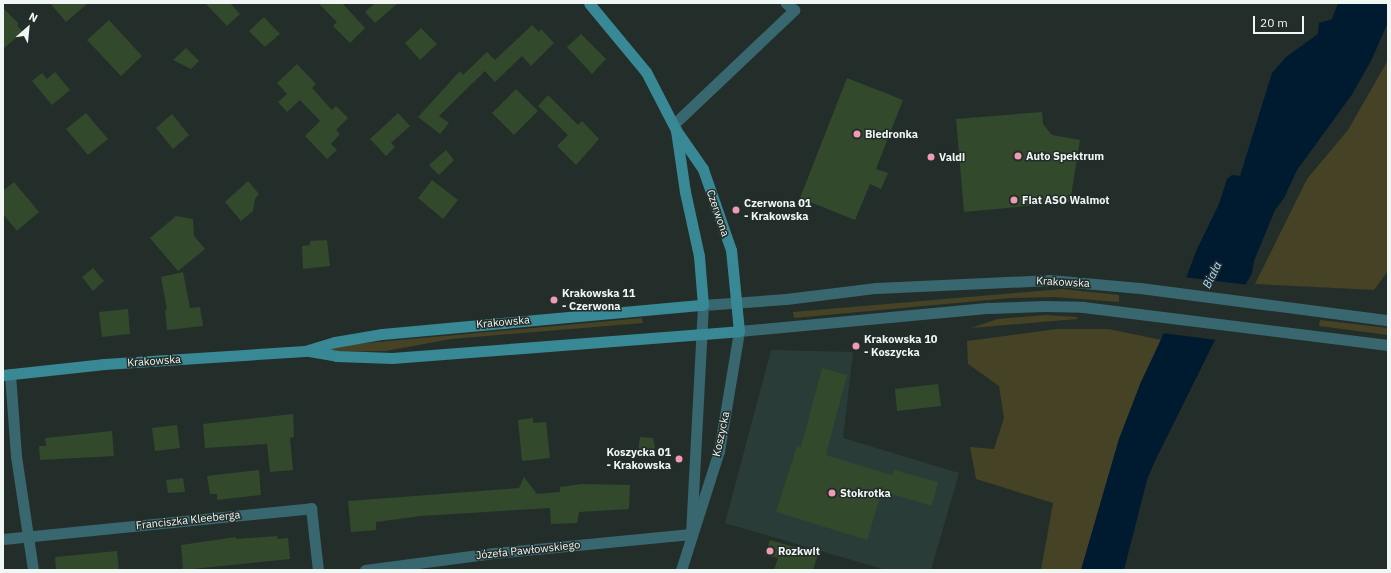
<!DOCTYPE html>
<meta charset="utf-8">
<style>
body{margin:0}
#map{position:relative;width:1391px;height:573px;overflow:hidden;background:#232e2a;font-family:"IBM Plex Sans",sans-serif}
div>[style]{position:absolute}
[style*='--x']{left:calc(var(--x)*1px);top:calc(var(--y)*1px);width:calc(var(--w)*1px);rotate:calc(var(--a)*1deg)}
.built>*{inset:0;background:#2a3c37}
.green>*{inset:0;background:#454226}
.water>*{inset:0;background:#001a30}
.pier>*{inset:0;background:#232e2a}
.building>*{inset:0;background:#32492b}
.minor>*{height:11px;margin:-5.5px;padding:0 5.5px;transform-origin:5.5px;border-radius:5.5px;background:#38676f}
.tertiary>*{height:11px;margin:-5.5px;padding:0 5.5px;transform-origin:5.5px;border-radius:5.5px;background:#38676f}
.secondary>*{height:11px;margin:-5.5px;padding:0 5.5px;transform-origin:5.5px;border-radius:5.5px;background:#388995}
.dots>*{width:11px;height:11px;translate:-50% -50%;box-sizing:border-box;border:2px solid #232e2a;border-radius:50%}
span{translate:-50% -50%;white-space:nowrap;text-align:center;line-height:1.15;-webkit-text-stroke:3px #232e2a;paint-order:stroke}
.poi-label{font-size:11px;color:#eff6f4;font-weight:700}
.left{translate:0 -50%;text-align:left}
.right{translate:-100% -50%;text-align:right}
.street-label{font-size:11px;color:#eff6f4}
.water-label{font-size:12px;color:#acd9fe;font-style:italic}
.frame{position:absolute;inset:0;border:4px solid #eff6f4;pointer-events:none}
.north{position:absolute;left:8px;top:8px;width:40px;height:40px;-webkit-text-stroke:3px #232e2a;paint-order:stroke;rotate:27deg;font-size:11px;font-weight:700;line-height:16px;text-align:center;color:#eff6f4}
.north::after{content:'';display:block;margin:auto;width:14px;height:18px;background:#eff6f4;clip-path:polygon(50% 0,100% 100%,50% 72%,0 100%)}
.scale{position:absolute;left:1253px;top:16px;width:51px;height:18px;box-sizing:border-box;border:2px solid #eff6f4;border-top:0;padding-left:5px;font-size:12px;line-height:14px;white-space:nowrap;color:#eff6f4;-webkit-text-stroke:3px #232e2a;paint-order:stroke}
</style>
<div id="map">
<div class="built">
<i style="clip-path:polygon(771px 350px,853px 352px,843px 438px,959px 473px,931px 570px,886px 570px,725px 523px)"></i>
</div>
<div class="green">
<i style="clip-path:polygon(1388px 60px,1388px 271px,1374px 290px,1255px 284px,1307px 179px,1348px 130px)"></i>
<i style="clip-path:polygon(1062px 289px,1119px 295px,1119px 302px,1055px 297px,1011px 298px,794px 318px,793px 312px)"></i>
<i style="clip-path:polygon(1045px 315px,1077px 317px,1077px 319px,971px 328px,998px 319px)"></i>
<i style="clip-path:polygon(642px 318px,643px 323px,451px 339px,386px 351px,324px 352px,322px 347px)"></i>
<i style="clip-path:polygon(1320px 320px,1388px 328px,1388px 335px,1319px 326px)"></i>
<i style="clip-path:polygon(1057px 329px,1108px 329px,1162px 340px,1141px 382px,1119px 439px,1081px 570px,1041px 570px,1053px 503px,976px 479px,970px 447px,994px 449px,1004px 418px,999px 386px,968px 364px,967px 341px)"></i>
</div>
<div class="water">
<i style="clip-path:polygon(1338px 3px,1388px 3px,1388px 22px,1372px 59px,1351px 96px,1297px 170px,1284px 198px,1275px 210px,1254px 261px,1252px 273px,1213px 344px,1154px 463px,1147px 480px,1124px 570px,1081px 570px,1119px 439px,1141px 382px,1170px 320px,1197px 249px,1219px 204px,1227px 179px,1232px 175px,1240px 176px,1272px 73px,1286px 57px,1318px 34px,1319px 23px,1332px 19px)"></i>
</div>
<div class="pier">
<i style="clip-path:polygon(1184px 277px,1248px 285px,1217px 340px,1162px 333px)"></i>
</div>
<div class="building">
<i style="clip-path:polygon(50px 3px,88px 3px,66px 22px)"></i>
<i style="clip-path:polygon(205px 3px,230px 3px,240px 14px,227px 26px)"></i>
<i style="clip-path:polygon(318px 3px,342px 3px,365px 28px,350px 43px,333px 26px,337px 22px)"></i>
<i style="clip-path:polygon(375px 3px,398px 3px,375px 23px,365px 12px)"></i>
<i style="clip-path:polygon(3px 8px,19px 24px,17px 25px,23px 32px,3px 49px)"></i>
<i style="clip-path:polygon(264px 17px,280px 34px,265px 47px,249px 31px)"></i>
<i style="clip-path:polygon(109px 20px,142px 56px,121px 76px,87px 40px)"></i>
<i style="clip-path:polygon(532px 25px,539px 32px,541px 29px,554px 43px,531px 66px,522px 56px,495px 82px,485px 71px,439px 116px,449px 123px,440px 134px,418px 117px,460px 71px,463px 75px,487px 52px,495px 60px)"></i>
<i style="clip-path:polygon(421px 28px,437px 44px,420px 60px,405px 43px)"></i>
<i style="clip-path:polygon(581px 34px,606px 59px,592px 74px,567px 47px)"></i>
<i style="clip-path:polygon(186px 48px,199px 61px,191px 69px,173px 60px)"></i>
<i style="clip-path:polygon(297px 64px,316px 84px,312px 88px,332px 110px,336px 106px,348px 118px,336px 130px,340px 134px,331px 144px,337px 150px,327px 159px,305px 136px,320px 121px,300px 100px,287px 112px,278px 102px,287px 94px,277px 83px)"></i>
<i style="clip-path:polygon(55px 72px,70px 90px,52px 105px,32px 81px,42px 73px,47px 79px)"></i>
<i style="clip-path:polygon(847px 78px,903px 100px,876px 169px,888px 173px,881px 189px,870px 184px,855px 220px,800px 198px)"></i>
<i style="clip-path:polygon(516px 89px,538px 111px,514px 135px,492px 113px)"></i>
<i style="clip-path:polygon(548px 95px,578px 125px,582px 121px,599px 139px,576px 165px,557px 146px,568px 135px,538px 106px)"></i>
<i style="clip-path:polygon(1042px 112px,1043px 124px,1052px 135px,1080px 140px,1070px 202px,964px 212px,956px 119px)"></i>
<i style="clip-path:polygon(86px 113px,108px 139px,88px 155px,66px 129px)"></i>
<i style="clip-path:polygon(398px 113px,410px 126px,391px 143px,395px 147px,386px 156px,370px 139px)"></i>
<i style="clip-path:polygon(172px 114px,189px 135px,173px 149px,156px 128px)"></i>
<i style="clip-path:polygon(446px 150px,454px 160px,439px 175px,429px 165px)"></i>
<i style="clip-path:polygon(432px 180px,458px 200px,443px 219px,418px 198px)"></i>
<i style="clip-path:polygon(248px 181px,259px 194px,255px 199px,253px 211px,241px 221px,225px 202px)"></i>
<i style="clip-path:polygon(14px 182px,39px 212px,17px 231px,3px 214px,3px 191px)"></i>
<i style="clip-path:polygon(176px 216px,193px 219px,194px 236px,205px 249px,178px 271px,150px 238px)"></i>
<i style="clip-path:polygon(327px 240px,330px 266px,303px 269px,302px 246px,310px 245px,310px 241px)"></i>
<i style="clip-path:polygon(93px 268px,104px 281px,93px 291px,82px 277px)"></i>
<i style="clip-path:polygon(183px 272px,190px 308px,200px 307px,203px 326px,167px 330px,165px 310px,167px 310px,161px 277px)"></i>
<i style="clip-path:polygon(128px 309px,130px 334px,102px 337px,99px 312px)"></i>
<i style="clip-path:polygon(822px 368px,847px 375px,826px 455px,892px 475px,894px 470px,938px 482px,932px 506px,882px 491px,867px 540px,776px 512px,797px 446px,801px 447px)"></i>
<i style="clip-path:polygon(938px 384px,941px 406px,897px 411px,895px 389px)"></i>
<i style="clip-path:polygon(293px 414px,294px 437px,290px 438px,293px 470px,270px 472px,267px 444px,205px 448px,203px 424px)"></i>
<i style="clip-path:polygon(533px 418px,533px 423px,546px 422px,550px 458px,522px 461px,518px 420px)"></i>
<i style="clip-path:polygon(177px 425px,180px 448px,155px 451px,152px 428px)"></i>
<i style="clip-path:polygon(112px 431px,114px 456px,40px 460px,39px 446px,46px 446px,45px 438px)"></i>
<i style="clip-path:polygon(640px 437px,653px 438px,655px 447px,651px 454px,638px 452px)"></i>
<i style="clip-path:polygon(259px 470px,261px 495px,217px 500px,217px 494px,210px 494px,207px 476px)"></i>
<i style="clip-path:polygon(524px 477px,537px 494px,560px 492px,560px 487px,582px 484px,630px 485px,629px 509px,579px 512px,577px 523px,551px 524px,550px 508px,421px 516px,376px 522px,376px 530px,351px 532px,348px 501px,519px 488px)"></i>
<i style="clip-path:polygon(183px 478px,185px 492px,168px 493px,166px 480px)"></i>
<i style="clip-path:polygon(277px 536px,278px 539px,288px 538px,290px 559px,183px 570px,181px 545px,236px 537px,236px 539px)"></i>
<i style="clip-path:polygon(770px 540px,818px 554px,813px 570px,774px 570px,778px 558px,765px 555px)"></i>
<i style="clip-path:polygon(117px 551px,119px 570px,56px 570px,55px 557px)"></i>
</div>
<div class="minor">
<i style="--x:674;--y:124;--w:166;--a:-43.5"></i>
<i style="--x:794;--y:10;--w:11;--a:-139"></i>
<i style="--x:10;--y:374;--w:82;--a:85.8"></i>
<i style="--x:16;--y:456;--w:115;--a:81.5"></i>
<i style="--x:3;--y:539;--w:310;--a:-5.7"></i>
<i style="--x:311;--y:508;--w:62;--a:83.6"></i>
<i style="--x:365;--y:570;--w:130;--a:-7.5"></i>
<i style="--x:494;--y:553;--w:198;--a:-5.5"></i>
</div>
<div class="tertiary">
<i style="--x:691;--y:534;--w:229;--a:-87"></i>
<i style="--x:703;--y:305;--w:83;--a:-4.1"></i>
<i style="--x:786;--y:299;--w:91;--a:-7"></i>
<i style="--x:876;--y:288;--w:174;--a:-2.6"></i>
<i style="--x:1050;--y:280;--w:90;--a:5.1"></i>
<i style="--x:1140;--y:288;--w:250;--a:7.4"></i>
<i style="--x:681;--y:570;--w:125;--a:-72.3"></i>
<i style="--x:719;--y:451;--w:122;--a:-80.5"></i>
<i style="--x:739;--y:331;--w:251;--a:-5.3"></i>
<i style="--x:989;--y:308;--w:55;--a:-2.1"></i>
<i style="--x:1044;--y:306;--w:39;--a:1"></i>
<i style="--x:1083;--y:307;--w:307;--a:7.1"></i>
</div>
<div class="secondary">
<i style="--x:309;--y:351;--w:27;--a:10"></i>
<i style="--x:336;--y:356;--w:56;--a:2"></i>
<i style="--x:392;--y:358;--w:348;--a:-4.4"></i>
<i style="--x:739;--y:331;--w:81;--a:-95.6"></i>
<i style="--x:731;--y:250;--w:86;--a:-109.1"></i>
<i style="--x:703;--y:169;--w:47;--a:-124.7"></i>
<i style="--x:676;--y:130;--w:65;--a:-117.3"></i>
<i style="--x:646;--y:72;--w:89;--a:-129.6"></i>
<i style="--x:3;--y:375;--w:102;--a:-6.2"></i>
<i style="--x:104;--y:364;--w:201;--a:-3.7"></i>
<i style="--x:305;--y:351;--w:31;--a:-17"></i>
<i style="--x:335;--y:342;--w:48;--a:-9.7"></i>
<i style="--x:382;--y:334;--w:322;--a:-5.2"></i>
<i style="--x:703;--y:305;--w:49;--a:-94.7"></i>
<i style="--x:699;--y:256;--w:66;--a:-102.3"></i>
<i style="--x:685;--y:192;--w:63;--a:-98.3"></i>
</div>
<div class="dots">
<i style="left:857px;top:134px;background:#f09ab5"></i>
<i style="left:1018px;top:156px;background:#f09ab5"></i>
<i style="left:931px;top:157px;background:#f09ab5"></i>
<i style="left:1014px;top:200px;background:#f09ab5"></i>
<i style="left:736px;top:210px;background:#f09ab5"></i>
<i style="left:554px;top:300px;background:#f09ab5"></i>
<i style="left:856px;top:346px;background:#f09ab5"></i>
<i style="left:679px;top:459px;background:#f09ab5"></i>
<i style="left:832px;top:493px;background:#f09ab5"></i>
<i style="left:770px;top:551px;background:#f09ab5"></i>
</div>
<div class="poi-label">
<span class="left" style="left:865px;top:134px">Biedronka</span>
<span class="left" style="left:1026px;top:156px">Auto Spektrum</span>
<span class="left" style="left:939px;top:157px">Valdi</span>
<span class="left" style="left:1022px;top:200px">Fiat ASO Walmot</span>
<span class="left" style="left:744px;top:210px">Czerwona 01<br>- Krakowska</span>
<span class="left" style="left:562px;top:300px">Krakowska 11<br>- Czerwona</span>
<span class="left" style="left:864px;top:346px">Krakowska 10<br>- Koszycka</span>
<span class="right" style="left:671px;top:459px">Koszycka 01<br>- Krakowska</span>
<span class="left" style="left:840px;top:493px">Stokrotka</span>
<span class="left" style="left:778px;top:551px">Rozkwit</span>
</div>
<div class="street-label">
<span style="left:718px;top:213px;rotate:71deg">Czerwona</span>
<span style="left:1063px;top:282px;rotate:3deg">Krakowska</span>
<span style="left:503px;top:322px;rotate:-5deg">Krakowska</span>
<span style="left:154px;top:361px;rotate:-4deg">Krakowska</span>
<span style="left:721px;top:434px;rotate:-78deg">Koszycka</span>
<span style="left:188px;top:520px;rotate:-6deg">Franciszka Kleeberga</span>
<span style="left:528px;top:550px;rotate:-6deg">Józefa Pawłowskiego</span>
</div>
<div class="water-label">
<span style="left:1212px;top:275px;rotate:-64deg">Biała</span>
</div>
<div class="frame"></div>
<div class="north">N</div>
<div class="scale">20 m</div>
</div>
